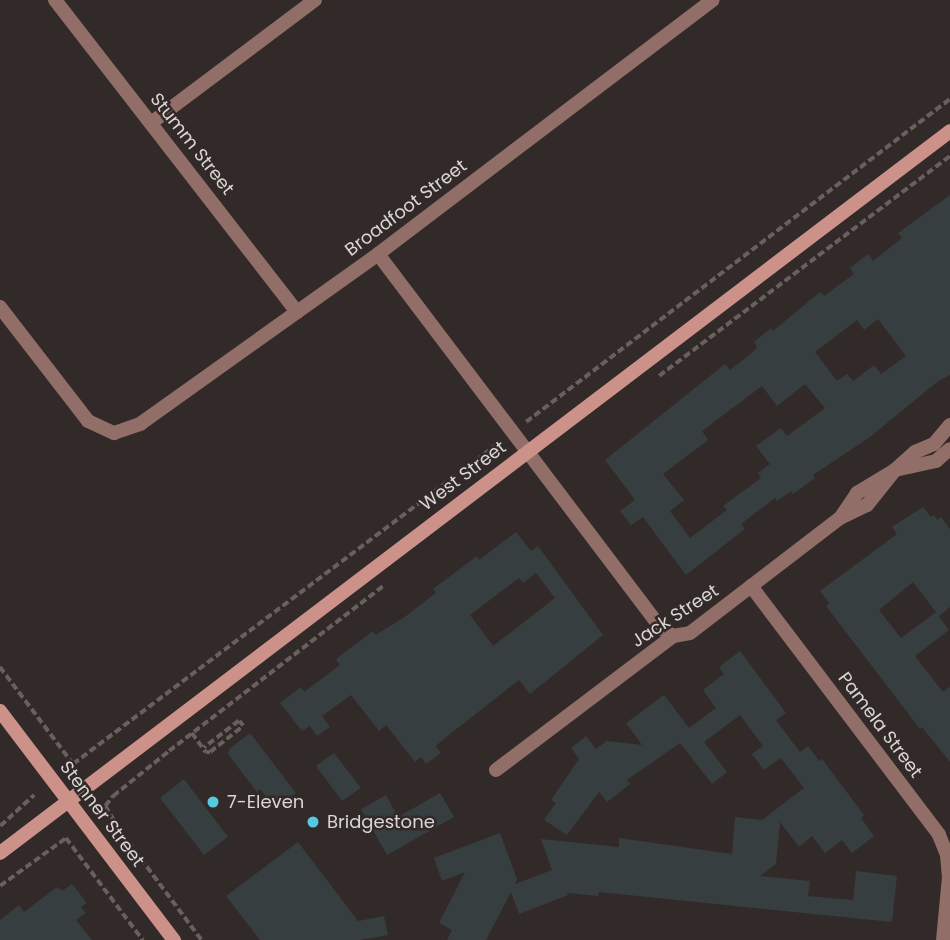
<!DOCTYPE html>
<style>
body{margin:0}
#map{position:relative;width:950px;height:940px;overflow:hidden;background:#322a29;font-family:Poppins,sans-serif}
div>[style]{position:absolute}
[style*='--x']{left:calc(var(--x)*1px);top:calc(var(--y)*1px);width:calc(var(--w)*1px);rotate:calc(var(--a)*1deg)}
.building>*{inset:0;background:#363e40}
.path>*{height:3.5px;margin-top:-1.75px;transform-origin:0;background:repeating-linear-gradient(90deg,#67605f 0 7px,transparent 0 10.5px)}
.street>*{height:14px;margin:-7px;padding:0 7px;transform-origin:7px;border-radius:7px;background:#926e68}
.secondary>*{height:14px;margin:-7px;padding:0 7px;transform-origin:7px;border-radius:7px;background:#cc928a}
.dots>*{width:19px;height:19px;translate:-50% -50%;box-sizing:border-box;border:4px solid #322a29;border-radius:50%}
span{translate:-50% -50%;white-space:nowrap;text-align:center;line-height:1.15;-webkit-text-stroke:5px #322a29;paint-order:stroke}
.street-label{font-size:18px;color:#dbd6d5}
.poi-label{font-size:18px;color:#dbd6d5}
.left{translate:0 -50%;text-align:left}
</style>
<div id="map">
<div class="building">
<i style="clip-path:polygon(evenodd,950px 195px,950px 375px,937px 382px,870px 437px,813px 475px,815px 478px,793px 494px,791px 491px,777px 501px,775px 498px,741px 524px,745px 529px,686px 575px,643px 517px,631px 525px,620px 511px,635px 500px,605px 460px,725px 364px,730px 370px,754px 351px,757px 347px,754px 342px,771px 328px,773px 331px,820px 292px,824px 296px,854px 274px,850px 268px,868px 254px,873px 261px,902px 238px,898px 233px,950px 195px,878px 319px,906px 356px,881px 374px,874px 365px,853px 381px,847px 374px,837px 381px,815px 352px,857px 320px,864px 330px,878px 319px,950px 195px,805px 384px,825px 408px,787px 436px,781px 428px,756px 446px,770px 464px,758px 473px,761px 478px,723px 506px,727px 510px,690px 538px,670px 511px,684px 500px,663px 474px,708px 440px,702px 431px,762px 386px,777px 406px,805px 384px)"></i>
<i style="clip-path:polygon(923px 507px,931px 517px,934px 515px,937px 520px,941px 517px,950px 529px,950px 607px,939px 616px,913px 582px,879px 610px,901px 638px,936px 612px,949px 630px,915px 656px,943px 692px,950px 687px,950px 762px,922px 727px,920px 729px,826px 606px,829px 603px,820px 591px,897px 534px,892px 527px)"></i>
<i style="clip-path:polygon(evenodd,516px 532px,531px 551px,538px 546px,603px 635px,530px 694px,519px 680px,445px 738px,436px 746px,441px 753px,426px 764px,421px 757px,415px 762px,386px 725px,379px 731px,351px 695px,322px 716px,330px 727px,317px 736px,310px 726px,302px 731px,280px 703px,301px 687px,304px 692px,340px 665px,336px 659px,373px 631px,376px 635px,406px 616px,436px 593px,433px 589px,477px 556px,479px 560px,516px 532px,536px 573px,555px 598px,493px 646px,470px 615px,519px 578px,523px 583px,536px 573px)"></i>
<i style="clip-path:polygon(740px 651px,786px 713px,776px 720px,800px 752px,808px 746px,819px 761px,822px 759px,864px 815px,861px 818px,874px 836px,852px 853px,842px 840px,825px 853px,812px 836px,799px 847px,780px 822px,776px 864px,760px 876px,810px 881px,808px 896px,853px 900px,856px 871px,897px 876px,892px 922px,599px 892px,598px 896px,567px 893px,568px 895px,519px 914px,511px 892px,486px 940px,447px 940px,452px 930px,439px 923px,465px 872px,442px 881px,434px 858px,500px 833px,517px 879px,515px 884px,552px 870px,541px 839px,619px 847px,619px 838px,732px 854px,735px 817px,762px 820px,804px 788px,781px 758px,764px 770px,752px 754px,763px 746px,740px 715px,704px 742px,727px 772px,712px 784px,680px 743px,627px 780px,630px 784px,607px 802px,599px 792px,567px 835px,544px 820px,556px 803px,551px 800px,579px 759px,571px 748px,586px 736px,596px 749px,607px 741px,642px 745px,626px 723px,664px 695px,689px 728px,716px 708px,703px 690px,724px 674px,719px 667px)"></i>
<i style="clip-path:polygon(250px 733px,296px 793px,276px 808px,260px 789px,257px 792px,228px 754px,229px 749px)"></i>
<i style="clip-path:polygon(334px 753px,361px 788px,342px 801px,316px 766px)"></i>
<i style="clip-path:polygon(184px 779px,228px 837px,204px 855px,160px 798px)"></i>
<i style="clip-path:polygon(440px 793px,454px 817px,387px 855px,361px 809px,386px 795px,398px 817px)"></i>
<i style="clip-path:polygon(298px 842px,358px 921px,384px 916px,388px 935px,360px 940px,260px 940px,226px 896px)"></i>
<i style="clip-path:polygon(72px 884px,87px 903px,81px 907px,86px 913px,76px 920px,92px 940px,0 940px,0 920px,19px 905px,24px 912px,57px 887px,62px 891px)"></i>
</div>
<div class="path">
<i style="--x:659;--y:376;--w:365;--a:-37.1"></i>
<i style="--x:526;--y:422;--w:533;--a:-37.3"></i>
<i style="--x:0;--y:667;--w:121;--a:53"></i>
<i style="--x:73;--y:764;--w:535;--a:-37.02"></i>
<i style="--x:192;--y:733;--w:24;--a:54"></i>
<i style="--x:206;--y:752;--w:4;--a:0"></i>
<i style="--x:210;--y:752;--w:42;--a:-38.2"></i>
<i style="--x:243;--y:726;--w:6;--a:-129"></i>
<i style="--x:239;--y:721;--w:44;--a:142.4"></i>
<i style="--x:0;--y:826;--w:46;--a:-42.4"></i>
<i style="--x:0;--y:886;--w:82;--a:-36"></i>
<i style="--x:66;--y:838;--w:128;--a:53"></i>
<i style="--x:201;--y:940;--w:137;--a:-126.7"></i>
<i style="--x:119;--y:830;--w:28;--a:-120"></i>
<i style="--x:105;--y:806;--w:13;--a:-51"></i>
<i style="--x:113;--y:796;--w:72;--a:-38.8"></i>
<i style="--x:169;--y:751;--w:270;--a:-37.6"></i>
</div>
<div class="street">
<i style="--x:55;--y:0;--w:395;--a:52.2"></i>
<i style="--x:151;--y:123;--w:205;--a:-36.9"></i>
<i style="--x:378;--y:254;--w:470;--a:52.9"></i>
<i style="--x:662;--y:629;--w:13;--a:32"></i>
<i style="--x:0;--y:307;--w:144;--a:52.3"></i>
<i style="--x:88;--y:421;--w:29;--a:25"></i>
<i style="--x:114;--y:433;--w:28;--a:-19"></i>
<i style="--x:140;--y:424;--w:292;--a:-35.5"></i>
<i style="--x:378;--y:254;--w:420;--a:-37.2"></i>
<i style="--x:841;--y:517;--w:29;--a:-56"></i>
<i style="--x:857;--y:493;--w:44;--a:-31.2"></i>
<i style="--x:895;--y:470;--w:27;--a:-42"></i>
<i style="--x:915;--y:452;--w:21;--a:-23"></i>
<i style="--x:934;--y:444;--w:25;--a:-50"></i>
<i style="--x:751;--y:586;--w:312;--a:52.9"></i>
<i style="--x:939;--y:835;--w:22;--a:68"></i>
<i style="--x:947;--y:855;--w:22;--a:85"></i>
<i style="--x:949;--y:877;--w:63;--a:95.4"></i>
<i style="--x:496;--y:770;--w:222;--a:-37.1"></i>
<i style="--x:673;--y:636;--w:17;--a:-10"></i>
<i style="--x:690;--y:633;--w:189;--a:-37.5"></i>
<i style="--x:840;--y:518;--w:30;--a:-26"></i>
<i style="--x:867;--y:505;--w:45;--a:-51.3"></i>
<i style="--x:895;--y:470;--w:42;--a:-12.4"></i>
<i style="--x:936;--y:461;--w:18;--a:-41"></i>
</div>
<div class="secondary">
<i style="--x:0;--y:711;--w:288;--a:52.8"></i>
<i style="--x:0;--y:853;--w:1193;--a:-37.23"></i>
</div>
<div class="dots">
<i style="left:213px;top:802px;background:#56c9e1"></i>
<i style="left:313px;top:822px;background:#56c9e1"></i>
</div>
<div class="street-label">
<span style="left:192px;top:144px;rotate:52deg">Stumm Street</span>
<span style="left:406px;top:208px;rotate:-37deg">Broadfoot Street</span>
<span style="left:463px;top:476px;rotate:-37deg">West Street</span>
<span style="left:675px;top:616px;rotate:-33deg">Jack Street</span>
<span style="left:880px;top:725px;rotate:53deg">Pamela Street</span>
<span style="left:102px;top:814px;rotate:53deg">Stenner Street</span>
</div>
<div class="poi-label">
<span class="left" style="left:227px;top:802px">7-Eleven</span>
<span class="left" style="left:327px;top:822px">Bridgestone</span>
</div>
</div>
